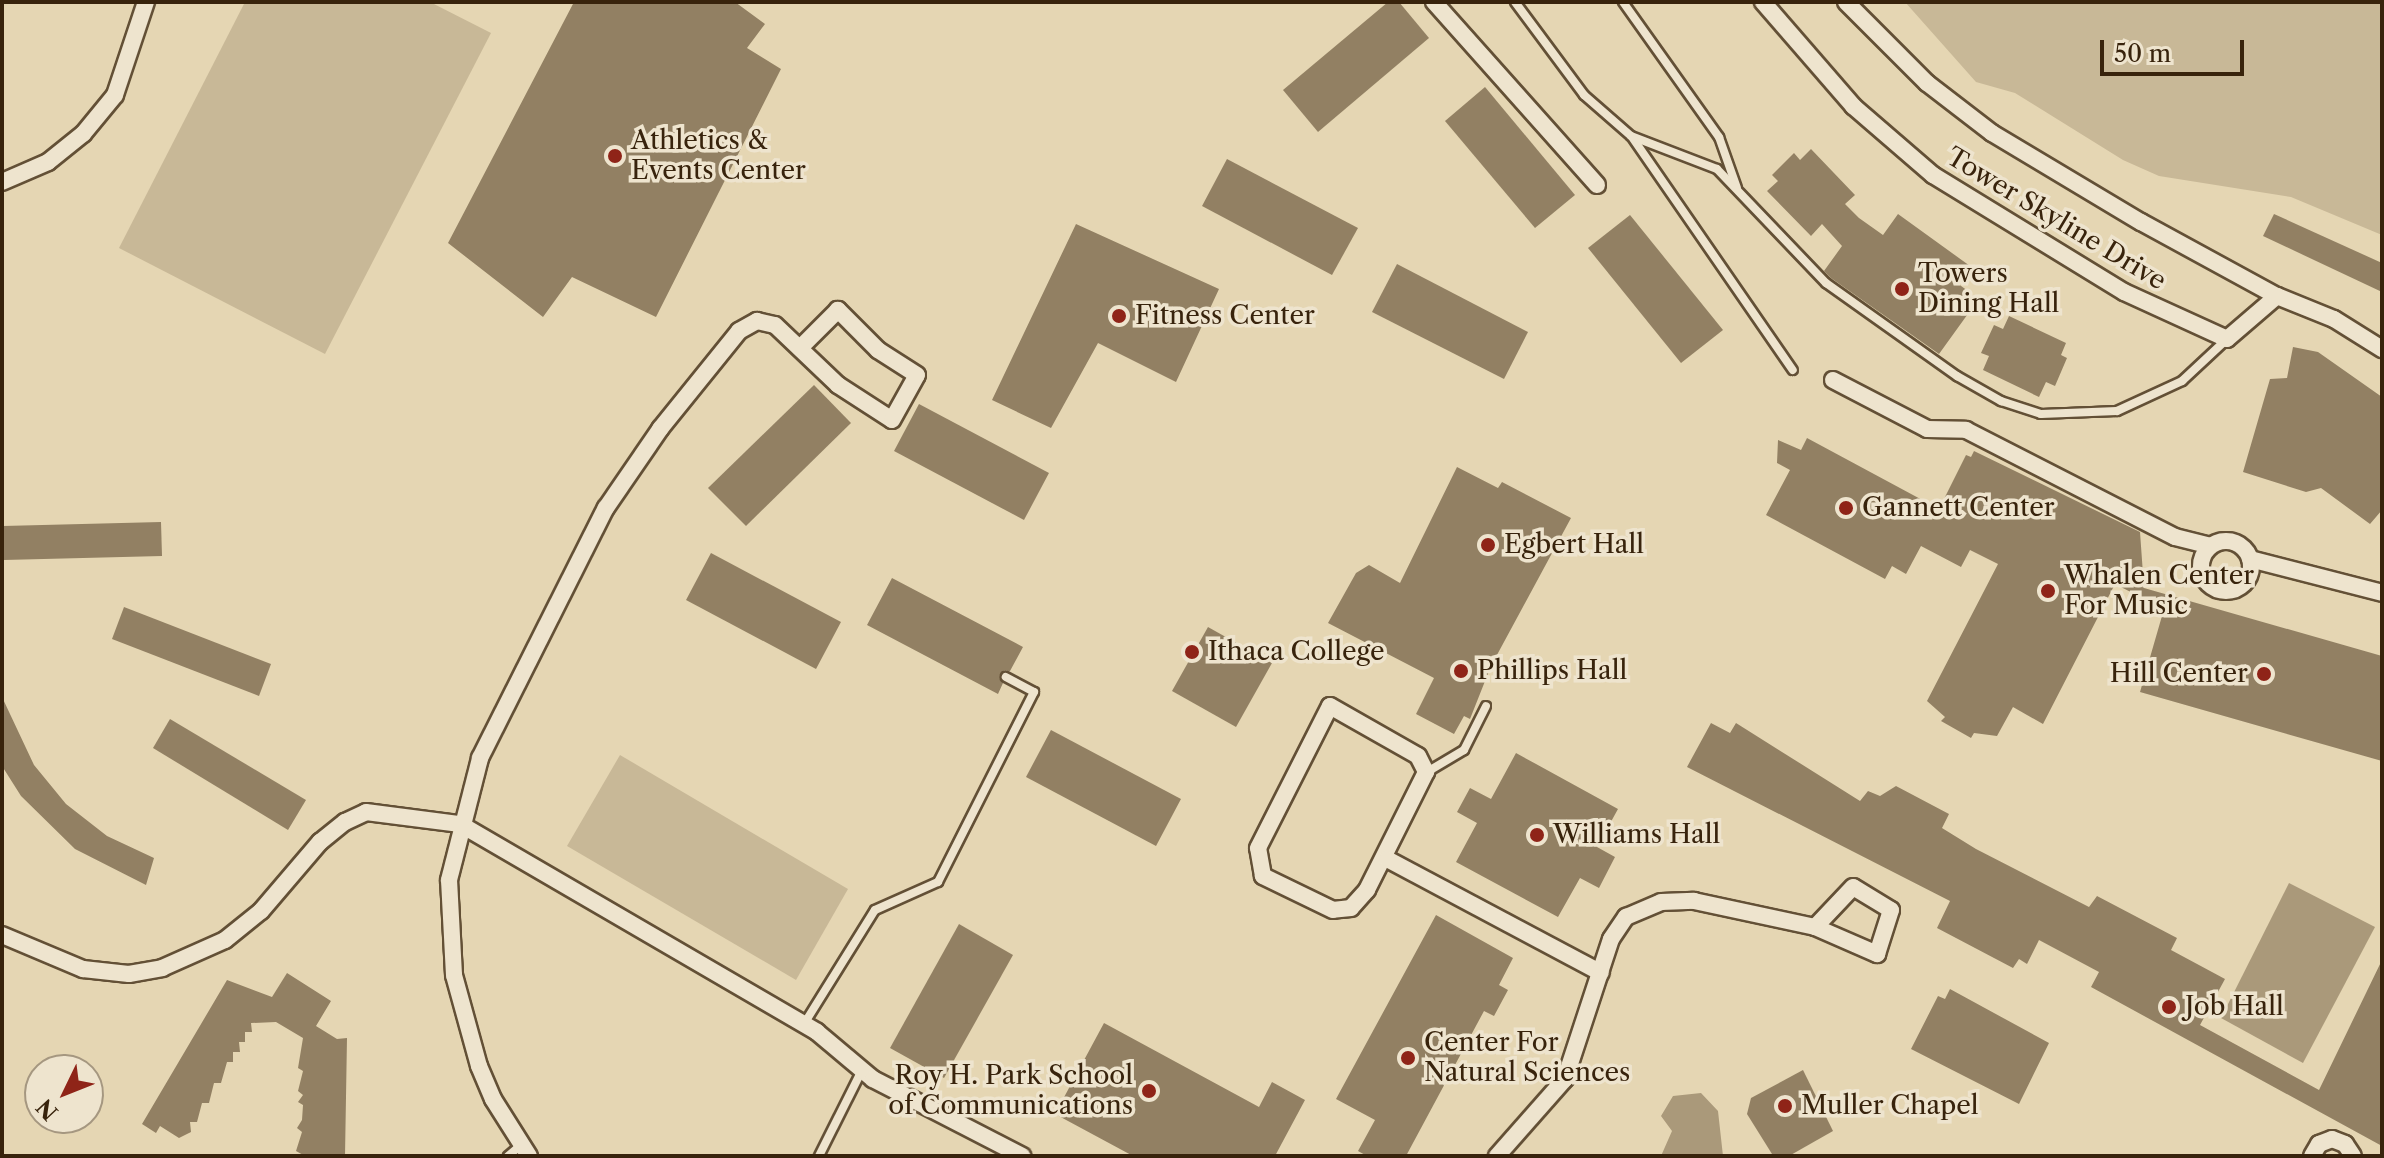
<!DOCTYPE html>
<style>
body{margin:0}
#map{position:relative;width:2384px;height:1158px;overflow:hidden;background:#e5d6b3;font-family:"Libre Caslon Text",serif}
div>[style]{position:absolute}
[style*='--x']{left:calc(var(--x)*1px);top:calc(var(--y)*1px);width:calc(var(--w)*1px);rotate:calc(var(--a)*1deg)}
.green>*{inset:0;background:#c8b897}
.water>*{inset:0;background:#aa997a}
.building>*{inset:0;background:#928063}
.roads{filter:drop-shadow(2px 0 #635036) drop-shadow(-2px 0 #635036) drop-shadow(0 2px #635036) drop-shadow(0 -2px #635036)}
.lane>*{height:8px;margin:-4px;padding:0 4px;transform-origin:4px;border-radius:4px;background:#eee4ce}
.street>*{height:16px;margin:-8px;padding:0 8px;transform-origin:8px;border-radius:8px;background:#eee4ce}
.street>.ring{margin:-8px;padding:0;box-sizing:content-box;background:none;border:16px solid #eee4ce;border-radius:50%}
.dots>*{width:22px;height:22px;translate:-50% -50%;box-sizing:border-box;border:4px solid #eee4ce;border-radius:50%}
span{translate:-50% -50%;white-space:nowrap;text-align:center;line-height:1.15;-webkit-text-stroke:7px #eee4ce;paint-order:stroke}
.poi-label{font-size:26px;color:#38230c}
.left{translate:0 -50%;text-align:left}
.right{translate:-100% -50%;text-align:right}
.street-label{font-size:26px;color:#38230c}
.frame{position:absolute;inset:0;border:4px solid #38230c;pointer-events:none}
.north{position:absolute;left:24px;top:1054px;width:80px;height:80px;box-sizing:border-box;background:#eee4ce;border:2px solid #a59780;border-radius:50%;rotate:227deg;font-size:22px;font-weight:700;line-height:32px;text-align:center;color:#38230c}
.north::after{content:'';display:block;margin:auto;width:28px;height:36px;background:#8f2418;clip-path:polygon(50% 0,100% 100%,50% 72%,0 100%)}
.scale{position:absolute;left:2100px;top:40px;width:144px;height:36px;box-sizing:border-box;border:4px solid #38230c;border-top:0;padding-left:10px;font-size:24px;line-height:28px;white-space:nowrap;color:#38230c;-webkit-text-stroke:6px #eee4ce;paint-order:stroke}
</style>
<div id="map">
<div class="green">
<i style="clip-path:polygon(245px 2px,430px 2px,491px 33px,325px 354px,119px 248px)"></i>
<i style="clip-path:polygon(1905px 2px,2382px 2px,2382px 235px,2291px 197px,2159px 176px,2123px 160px,2015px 93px,1976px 82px)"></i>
<i style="clip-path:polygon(620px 755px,848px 889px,796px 980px,567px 846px)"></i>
</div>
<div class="water">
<i style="clip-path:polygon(2289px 883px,2375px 927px,2303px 1063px,2221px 1018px)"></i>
<i style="clip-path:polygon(1701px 1093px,1718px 1111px,1723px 1156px,1661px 1156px,1672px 1131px,1661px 1116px,1673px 1096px)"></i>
</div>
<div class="building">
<i style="clip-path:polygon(574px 2px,735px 2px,765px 24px,747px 48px,781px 69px,656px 317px,572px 277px,543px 317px,448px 243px)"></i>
<i style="clip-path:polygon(1388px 2px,1399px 2px,1429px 38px,1318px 132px,1283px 90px)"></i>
<i style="clip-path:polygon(1485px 87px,1575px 195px,1535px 228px,1445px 121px)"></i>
<i style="clip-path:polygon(1811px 149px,1855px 195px,1845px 204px,1859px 218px,1883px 235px,1898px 214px,1970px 266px,1957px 283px,1972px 294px,1963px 306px,1970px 311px,1939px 354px,1831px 278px,1824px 271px,1842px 246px,1822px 224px,1811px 236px,1767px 191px,1778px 181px,1772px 175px,1794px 153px,1800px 160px)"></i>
<i style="clip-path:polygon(1227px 159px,1358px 228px,1332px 275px,1202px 206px)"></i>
<i style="clip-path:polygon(2274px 214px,2382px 263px,2382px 292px,2263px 236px)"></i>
<i style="clip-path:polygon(1630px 215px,1723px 330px,1681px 363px,1588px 248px)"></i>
<i style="clip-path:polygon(1076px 224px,1219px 289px,1176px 382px,1098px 343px,1051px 428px,992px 400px)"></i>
<i style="clip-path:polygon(1397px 264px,1528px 332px,1504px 379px,1372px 312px)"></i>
<i style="clip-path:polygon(2009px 316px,2066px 343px,2061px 355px,2067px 358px,2055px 386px,2046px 382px,2039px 397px,1983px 370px,1989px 356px,1981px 353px,1994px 325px,2003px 329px)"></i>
<i style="clip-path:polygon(2293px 347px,2318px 352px,2382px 397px,2382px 510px,2370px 524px,2321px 488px,2306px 492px,2243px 472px,2270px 379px,2287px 378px)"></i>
<i style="clip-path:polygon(814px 385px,851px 423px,746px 526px,708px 488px)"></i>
<i style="clip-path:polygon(919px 404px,1049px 473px,1024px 520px,894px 451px)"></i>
<i style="clip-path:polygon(1807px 438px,1939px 509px,1966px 455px,1971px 457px,1974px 451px,2140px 532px,2144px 588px,2382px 656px,2382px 761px,2140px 692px,2164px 609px,2115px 584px,2043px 724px,2013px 707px,1997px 736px,1974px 733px,1971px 738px,1941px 721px,1945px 717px,1927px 701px,1998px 564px,1970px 550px,1961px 567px,1921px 546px,1906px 574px,1892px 566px,1885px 579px,1766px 515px,1790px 470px,1777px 463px,1778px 440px,1801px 450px)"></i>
<i style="clip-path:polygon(1457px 467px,1498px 488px,1502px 482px,1571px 518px,1491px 666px,1470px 719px,1464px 716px,1454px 734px,1416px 714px,1434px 678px,1328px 623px,1356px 573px,1369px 565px,1400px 583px)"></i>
<i style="clip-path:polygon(161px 522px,162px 556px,4px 560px,3px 526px)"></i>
<i style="clip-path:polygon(711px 553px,841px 622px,816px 669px,686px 600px)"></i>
<i style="clip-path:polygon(892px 578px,1023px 647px,1010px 671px,1000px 674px,1003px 683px,998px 694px,867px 625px)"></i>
<i style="clip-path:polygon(124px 607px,271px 664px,259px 696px,112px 639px)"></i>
<i style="clip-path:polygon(1208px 627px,1272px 663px,1236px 727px,1172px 691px)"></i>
<i style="clip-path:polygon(2px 697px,34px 765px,66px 804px,107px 836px,154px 858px,146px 885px,75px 849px,21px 796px,2px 766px)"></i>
<i style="clip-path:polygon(170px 719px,306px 800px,288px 830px,153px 748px)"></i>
<i style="clip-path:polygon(1711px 723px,1730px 733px,1736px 723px,1860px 801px,1868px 791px,1880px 796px,1896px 786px,1949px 814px,1942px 828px,1976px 849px,2089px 907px,2097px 896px,2177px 938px,2171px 950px,2225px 979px,2200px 1025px,2319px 1090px,2382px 960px,2382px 1146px,2091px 987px,2099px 972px,2039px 940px,2027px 964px,2019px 959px,2013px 968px,1937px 928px,1950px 901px,1687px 767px)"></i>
<i style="clip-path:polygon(1051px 730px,1181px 799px,1156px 846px,1026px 777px)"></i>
<i style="clip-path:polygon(1516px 753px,1618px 809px,1597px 847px,1615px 857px,1599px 888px,1580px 878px,1558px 917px,1456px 862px,1477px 823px,1457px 812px,1470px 788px,1491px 799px)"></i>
<i style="clip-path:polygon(1436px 915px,1513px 958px,1499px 985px,1508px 990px,1494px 1016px,1484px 1011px,1406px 1156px,1367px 1156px,1358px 1151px,1375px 1120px,1336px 1099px)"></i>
<i style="clip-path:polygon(959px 924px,1013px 955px,944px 1078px,890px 1048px)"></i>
<i style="clip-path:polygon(287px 973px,331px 1001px,316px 1026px,337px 1039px,347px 1038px,345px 1156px,305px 1156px,296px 1151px,302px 1132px,297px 1128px,302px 1120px,303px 1105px,298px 1102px,303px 1095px,298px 1091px,303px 1071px,298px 1068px,303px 1038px,276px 1022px,251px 1023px,252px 1032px,245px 1032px,245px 1042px,239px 1042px,240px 1052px,233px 1052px,233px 1062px,227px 1062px,221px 1083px,214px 1083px,209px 1103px,202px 1103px,197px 1122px,190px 1122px,191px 1132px,179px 1138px,160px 1126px,156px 1133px,142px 1124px,227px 980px,272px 997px)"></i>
<i style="clip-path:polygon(1950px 989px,2049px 1043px,2019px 1104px,1911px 1049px,1938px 996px,1945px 999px)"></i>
<i style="clip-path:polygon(1104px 1023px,1259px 1107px,1272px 1082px,1305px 1100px,1275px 1156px,1133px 1156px,1055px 1114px)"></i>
<i style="clip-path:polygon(1803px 1070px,1833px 1131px,1789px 1156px,1772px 1154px,1747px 1114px,1751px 1098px)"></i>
</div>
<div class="roads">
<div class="lane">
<i style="--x:1515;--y:2;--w:116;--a:53.4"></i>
<i style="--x:1584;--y:95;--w:62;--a:41.1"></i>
<i style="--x:1631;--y:136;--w:92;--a:21"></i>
<i style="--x:1717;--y:169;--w:158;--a:46.3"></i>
<i style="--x:1826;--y:283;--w:161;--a:35.4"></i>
<i style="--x:1957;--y:376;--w:51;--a:29.6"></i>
<i style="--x:2001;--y:401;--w:42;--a:18"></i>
<i style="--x:2041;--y:414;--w:76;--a:-2.3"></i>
<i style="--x:2117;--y:411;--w:72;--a:-24.8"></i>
<i style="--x:2182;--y:381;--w:62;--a:-43"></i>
<i style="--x:1623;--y:2;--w:166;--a:54.6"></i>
<i style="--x:1719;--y:137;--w:54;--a:70.6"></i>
<i style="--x:1632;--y:137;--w:283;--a:55.4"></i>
<i style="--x:1427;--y:772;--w:43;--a:-30.7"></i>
<i style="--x:1464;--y:750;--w:49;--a:-63.4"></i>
<i style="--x:804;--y:1024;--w:134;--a:-58.1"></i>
<i style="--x:875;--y:910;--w:69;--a:-24"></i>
<i style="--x:938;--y:882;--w:213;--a:-63.2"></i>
<i style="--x:1034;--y:692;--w:32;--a:-152"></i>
<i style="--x:508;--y:1156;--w:17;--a:-40"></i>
<i style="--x:819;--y:1156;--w:96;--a:-63.4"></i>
</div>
<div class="street">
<i style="--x:1434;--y:2;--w:245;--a:48.3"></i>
<i style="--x:1763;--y:2;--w:138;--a:49.1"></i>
<i style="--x:1853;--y:106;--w:106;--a:40.8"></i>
<i style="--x:1933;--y:175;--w:224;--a:31.5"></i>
<i style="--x:2124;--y:292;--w:113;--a:24.5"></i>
<i style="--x:2227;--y:339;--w:66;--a:-40.7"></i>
<i style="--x:1846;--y:2;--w:115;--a:45"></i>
<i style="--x:1927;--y:83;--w:82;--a:37.6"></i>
<i style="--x:1992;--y:133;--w:174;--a:30.9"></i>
<i style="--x:2141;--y:222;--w:155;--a:28.6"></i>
<i style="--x:2277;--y:296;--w:61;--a:22"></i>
<i style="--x:2334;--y:319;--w:57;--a:32"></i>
<i style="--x:2;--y:182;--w:50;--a:-23.5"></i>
<i style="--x:48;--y:162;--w:45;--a:-38.7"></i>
<i style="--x:83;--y:134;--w:50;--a:-50.6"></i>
<i style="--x:115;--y:95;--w:98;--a:-71.6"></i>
<i style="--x:1833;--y:380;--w:106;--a:27.5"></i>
<i style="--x:1927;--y:429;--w:39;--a:1"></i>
<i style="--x:1966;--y:430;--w:235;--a:27.1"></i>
<i style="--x:2175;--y:537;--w:36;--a:14"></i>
<i class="ring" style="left:2201px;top:541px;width:34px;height:34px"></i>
<i style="--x:2250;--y:559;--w:136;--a:14.4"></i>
<i style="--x:1330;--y:706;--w:101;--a:29.6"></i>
<i style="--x:1418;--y:756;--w:18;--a:63"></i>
<i style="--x:1426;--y:772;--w:132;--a:116.6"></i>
<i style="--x:1367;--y:890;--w:24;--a:132"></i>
<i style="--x:1351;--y:908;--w:18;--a:174"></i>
<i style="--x:1333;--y:910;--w:78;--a:-154.1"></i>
<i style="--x:1263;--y:876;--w:28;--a:-100"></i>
<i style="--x:1258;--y:848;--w:159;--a:-63.1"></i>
<i style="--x:1387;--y:859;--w:242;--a:28"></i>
<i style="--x:2;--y:935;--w:88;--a:22.8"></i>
<i style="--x:83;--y:969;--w:46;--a:6.2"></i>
<i style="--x:129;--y:974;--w:34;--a:-10"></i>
<i style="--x:162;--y:968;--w:69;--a:-24"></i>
<i style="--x:225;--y:940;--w:46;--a:-38.9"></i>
<i style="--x:261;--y:911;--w:91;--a:-49.5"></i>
<i style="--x:320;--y:842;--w:32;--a:-39"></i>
<i style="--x:345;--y:822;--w:23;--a:-25"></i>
<i style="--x:366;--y:812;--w:95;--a:7.3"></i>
<i style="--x:460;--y:824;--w:413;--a:30.2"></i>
<i style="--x:817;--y:1032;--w:73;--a:40"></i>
<i style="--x:873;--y:1079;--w:168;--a:27.3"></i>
<i style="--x:529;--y:1156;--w:67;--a:-122.3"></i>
<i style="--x:493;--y:1099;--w:36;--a:-113"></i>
<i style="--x:479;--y:1066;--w:94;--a:-105.4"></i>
<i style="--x:454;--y:975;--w:95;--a:-93"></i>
<i style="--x:449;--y:880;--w:126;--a:-75.7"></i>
<i style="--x:480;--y:758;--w:280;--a:-63.3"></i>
<i style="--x:606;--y:508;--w:96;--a:-55.6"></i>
<i style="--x:660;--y:429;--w:126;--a:-51.1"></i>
<i style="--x:739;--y:331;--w:21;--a:-29"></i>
<i style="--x:757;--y:321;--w:18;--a:13"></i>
<i style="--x:775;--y:325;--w:87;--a:43.6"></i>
<i style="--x:838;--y:385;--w:64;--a:32.9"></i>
<i style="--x:892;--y:420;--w:51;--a:-60.9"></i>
<i style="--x:917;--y:375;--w:46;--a:-147.3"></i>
<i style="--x:878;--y:350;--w:57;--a:-135"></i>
<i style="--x:838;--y:310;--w:54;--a:135"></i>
<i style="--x:1497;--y:1156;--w:103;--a:-48.6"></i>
<i style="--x:1565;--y:1079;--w:147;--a:-71.8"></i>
<i style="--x:1611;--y:939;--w:27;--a:-56"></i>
<i style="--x:1626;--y:917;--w:38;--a:-23"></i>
<i style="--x:1661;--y:902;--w:33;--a:-2"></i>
<i style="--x:1694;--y:901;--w:124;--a:12.1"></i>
<i style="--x:1815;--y:927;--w:68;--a:23.5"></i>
<i style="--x:1877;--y:954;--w:46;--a:-72.3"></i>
<i style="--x:1891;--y:910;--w:44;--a:-148.8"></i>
<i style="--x:1853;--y:887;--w:55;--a:133.5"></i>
<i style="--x:2312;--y:1156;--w:14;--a:-60"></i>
<i style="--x:2319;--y:1144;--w:14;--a:-21"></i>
<i style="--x:2332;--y:1139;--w:14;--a:21"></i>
<i style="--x:2345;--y:1144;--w:14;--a:56"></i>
</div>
</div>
<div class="dots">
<i style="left:615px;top:156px;background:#8f2418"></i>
<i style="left:1902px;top:289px;background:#8f2418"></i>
<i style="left:1119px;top:316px;background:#8f2418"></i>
<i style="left:1846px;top:508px;background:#8f2418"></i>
<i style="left:1488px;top:545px;background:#8f2418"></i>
<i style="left:2048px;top:591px;background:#8f2418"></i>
<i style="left:1192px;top:652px;background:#8f2418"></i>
<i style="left:1461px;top:671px;background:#8f2418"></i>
<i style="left:2264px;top:674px;background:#8f2418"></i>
<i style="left:1537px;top:835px;background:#8f2418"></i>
<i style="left:2169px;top:1007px;background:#8f2418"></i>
<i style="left:1408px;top:1058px;background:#8f2418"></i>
<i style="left:1149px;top:1091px;background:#8f2418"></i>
<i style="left:1785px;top:1106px;background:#8f2418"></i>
</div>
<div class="poi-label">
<span class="left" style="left:631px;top:156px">Athletics &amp;<br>Events Center</span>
<span class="left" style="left:1918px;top:289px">Towers<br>Dining Hall</span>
<span class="left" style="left:1135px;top:316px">Fitness Center</span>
<span class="left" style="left:1862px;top:508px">Gannett Center</span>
<span class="left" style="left:1504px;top:545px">Egbert Hall</span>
<span class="left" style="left:2064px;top:591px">Whalen Center<br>For Music</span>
<span class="left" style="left:1208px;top:652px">Ithaca College</span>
<span class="left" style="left:1477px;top:671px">Phillips Hall</span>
<span class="right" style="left:2248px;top:674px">Hill Center</span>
<span class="left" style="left:1553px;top:835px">Williams Hall</span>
<span class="left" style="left:2185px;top:1007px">Job Hall</span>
<span class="left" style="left:1424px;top:1058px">Center For<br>Natural Sciences</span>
<span class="right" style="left:1133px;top:1091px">Roy H. Park School<br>of Communications</span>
<span class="left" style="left:1801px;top:1106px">Muller Chapel</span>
</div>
<div class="street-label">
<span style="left:2056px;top:219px;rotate:31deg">Tower Skyline Drive</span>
</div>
<div class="frame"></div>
<div class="north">N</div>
<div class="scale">50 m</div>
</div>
